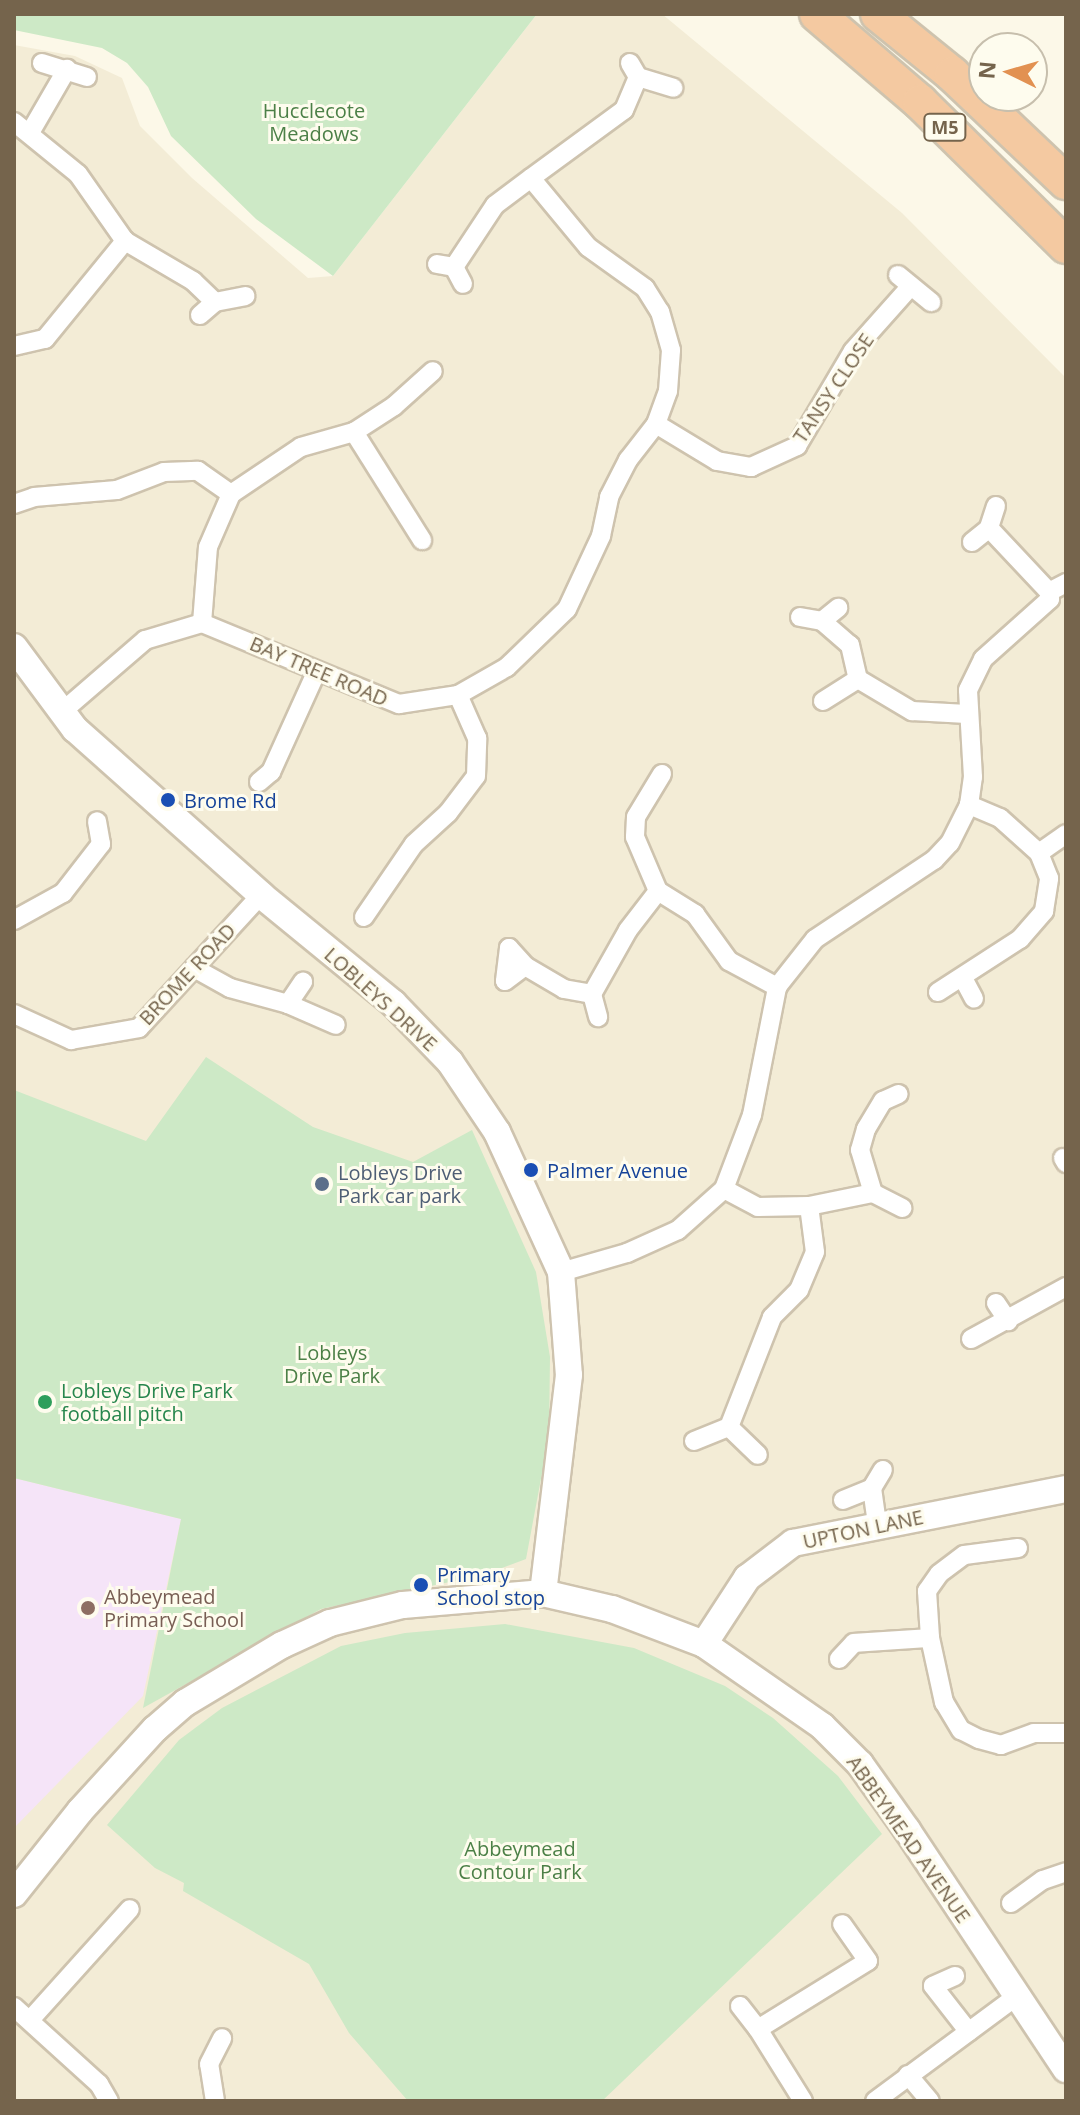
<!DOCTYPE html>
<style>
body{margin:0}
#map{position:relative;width:1080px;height:2115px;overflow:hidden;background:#fcf8e8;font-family:"Open Sans",sans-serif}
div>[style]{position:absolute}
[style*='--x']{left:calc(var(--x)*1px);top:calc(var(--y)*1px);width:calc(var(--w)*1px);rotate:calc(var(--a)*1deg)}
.residential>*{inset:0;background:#f3ecd6}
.education>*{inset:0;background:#f5e4f8}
.green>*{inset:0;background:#cde9c6}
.roads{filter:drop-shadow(2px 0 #cec3ae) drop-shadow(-2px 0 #cec3ae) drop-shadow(0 2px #cec3ae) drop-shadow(0 -2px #cec3ae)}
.street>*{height:18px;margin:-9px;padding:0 9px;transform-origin:9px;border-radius:9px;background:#fff}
.secondary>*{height:26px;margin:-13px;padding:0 13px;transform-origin:13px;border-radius:13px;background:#fff}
.highway>*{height:34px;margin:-17px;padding:0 17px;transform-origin:17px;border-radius:17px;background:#f4c9a1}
.dots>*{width:22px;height:22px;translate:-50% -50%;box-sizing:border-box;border:4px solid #fefcee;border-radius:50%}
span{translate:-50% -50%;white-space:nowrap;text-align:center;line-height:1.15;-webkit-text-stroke:6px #fefcee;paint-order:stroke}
.shield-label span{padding:2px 6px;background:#fefcee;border:2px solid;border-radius:6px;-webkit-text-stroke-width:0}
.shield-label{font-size:18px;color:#75644c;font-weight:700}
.park-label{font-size:20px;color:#4c8047}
.street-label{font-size:20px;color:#75644c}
.transit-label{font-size:20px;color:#164399}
.left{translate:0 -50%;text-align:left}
.service-label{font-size:20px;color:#4e5e75}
.leisure-label{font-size:20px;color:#27864d}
.education-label{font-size:20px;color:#785e54}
.frame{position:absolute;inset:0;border:16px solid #75644c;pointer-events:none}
.north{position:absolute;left:968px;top:32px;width:80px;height:80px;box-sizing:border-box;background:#fefcee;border:2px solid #c7bfad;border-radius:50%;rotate:275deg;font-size:22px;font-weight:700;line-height:32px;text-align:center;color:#75644c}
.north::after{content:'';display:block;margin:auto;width:28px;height:36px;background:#e29151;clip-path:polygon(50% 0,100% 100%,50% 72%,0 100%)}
</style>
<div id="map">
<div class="residential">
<i style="clip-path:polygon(537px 14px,662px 14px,902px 213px,1066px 378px,1066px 2101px,14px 2101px,14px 45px,75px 56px,122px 78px,140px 126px,192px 178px,308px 278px,333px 276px)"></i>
</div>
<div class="education">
<i style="clip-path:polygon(14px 1478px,181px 1519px,143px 1696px,14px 1828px)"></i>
</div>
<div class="green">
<i style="clip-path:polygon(14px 14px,537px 14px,333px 276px,256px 219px,171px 136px,148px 87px,127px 63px,102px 48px,14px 30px)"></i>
<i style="clip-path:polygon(206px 1057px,313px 1127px,413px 1162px,472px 1130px,536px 1272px,550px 1357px,549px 1436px,526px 1559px,483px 1575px,321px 1609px,143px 1708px,181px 1519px,14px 1478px,14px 1090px,146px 1141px)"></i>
<i style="clip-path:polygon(505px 1624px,634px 1648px,725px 1686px,773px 1718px,838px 1776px,882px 1834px,602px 2101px,408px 2101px,349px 2033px,309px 1964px,183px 1891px,184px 1883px,155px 1868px,107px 1825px,179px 1740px,222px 1708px,341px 1646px,405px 1633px)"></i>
</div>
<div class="roads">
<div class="street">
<i style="--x:42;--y:63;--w:47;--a:17.3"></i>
<i style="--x:638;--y:77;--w:37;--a:17"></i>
<i style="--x:14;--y:122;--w:82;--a:39.1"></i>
<i style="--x:78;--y:174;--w:82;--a:55"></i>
<i style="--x:125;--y:241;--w:79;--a:30.5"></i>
<i style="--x:193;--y:281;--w:30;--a:44"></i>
<i style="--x:31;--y:131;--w:72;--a:-59.9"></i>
<i style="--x:437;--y:264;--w:17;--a:10"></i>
<i style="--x:454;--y:267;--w:19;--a:62"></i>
<i style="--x:454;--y:267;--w:74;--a:-56.5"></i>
<i style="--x:495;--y:205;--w:45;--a:-36.9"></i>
<i style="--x:898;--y:275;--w:43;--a:39.3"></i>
<i style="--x:200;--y:315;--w:20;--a:-41"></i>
<i style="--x:215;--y:302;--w:31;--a:-11"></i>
<i style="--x:14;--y:346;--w:32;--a:-13"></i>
<i style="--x:45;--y:339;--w:127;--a:-50.8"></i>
<i style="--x:656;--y:424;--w:71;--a:31.2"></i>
<i style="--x:717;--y:461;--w:35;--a:10"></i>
<i style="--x:751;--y:467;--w:51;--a:-24.5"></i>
<i style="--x:797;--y:446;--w:110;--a:-59.5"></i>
<i style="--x:853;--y:351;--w:87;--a:-48.3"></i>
<i style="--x:354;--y:432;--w:128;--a:57.8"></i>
<i style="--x:14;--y:504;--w:21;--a:-19"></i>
<i style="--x:34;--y:497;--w:83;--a:-4.8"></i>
<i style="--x:117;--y:490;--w:50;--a:-21"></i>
<i style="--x:164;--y:472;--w:34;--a:-2"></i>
<i style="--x:198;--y:471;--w:40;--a:34.9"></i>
<i style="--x:996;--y:506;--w:23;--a:108"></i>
<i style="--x:989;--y:528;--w:88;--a:46.8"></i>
<i style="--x:972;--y:542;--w:22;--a:-39"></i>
<i style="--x:800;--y:617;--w:22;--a:10"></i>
<i style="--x:822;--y:621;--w:37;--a:41"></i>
<i style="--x:850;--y:645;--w:35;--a:77"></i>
<i style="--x:858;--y:679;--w:63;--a:30.7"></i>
<i style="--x:912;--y:711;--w:55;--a:3.1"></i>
<i style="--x:822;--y:621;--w:21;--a:-39"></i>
<i style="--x:202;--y:623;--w:76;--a:-85.5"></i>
<i style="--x:208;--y:547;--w:58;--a:-66.5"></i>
<i style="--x:231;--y:494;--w:84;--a:-33.9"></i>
<i style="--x:301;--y:447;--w:55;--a:-15.8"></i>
<i style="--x:354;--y:432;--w:48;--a:-33"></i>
<i style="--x:394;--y:406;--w:52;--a:-41.9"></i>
<i style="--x:823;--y:701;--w:41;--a:-32.2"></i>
<i style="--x:64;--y:710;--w:107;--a:-40.8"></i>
<i style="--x:145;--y:640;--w:59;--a:-16.6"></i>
<i style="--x:202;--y:623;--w:213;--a:22.4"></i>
<i style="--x:399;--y:704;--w:60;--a:-8.7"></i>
<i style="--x:458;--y:695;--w:56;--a:-29.7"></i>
<i style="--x:507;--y:667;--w:83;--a:-44"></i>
<i style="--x:567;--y:609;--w:81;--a:-65"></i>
<i style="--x:601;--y:536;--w:40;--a:-78"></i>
<i style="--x:609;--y:497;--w:42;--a:-62.8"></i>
<i style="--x:628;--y:460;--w:46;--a:-52.1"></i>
<i style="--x:656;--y:424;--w:35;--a:-70"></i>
<i style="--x:668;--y:391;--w:41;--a:-85.8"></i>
<i style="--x:671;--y:350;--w:40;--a:-106"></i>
<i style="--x:660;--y:312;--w:28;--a:-122"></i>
<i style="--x:645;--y:288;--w:70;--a:-144.3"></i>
<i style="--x:588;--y:247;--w:89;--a:-129.6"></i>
<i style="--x:531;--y:178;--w:115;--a:-36.2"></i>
<i style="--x:624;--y:110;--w:36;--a:-67"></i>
<i style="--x:638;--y:77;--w:16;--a:-120"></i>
<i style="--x:662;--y:774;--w:50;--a:121.2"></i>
<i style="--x:636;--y:817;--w:20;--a:93"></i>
<i style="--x:635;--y:837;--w:59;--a:66.9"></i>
<i style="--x:658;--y:891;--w:44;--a:31.9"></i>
<i style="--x:695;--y:914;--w:58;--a:54.1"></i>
<i style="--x:729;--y:961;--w:55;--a:28.4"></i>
<i style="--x:259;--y:782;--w:16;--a:-40"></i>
<i style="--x:271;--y:772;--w:109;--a:-65.6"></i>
<i style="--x:1039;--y:853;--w:33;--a:-35"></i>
<i style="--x:364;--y:917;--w:88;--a:-55.6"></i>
<i style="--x:414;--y:844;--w:46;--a:-42.4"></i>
<i style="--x:448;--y:813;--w:46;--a:-52.9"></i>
<i style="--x:476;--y:776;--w:38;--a:-88"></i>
<i style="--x:477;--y:738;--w:47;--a:-113.8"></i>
<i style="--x:14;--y:920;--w:56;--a:-28.9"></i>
<i style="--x:63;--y:893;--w:62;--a:-52.2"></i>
<i style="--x:101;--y:844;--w:23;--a:-100"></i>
<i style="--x:509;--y:948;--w:24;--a:48"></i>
<i style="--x:525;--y:966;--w:45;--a:30.5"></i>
<i style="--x:564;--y:989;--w:28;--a:10"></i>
<i style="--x:592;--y:994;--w:73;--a:-60.6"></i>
<i style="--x:628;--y:930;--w:49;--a:-52.4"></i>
<i style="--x:509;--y:948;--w:33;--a:97"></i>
<i style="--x:505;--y:981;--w:25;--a:-37"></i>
<i style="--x:194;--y:968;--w:41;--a:29.1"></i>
<i style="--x:230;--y:988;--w:60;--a:15.4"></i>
<i style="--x:288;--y:1004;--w:52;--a:23.6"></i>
<i style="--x:964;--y:980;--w:21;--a:62"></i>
<i style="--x:938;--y:992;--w:98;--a:-32.9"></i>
<i style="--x:1020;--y:939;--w:37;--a:-49"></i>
<i style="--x:1044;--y:911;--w:33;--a:-81"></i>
<i style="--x:1049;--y:878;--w:27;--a:-112"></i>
<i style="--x:1039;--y:853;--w:52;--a:-138.1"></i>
<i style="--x:1000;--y:818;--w:34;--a:-157"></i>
<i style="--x:592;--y:994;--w:24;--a:75"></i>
<i style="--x:288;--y:1004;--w:27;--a:-56"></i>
<i style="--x:14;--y:1014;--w:63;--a:24.5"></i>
<i style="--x:71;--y:1040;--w:69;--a:-10"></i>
<i style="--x:139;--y:1028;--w:180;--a:-47.5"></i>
<i style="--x:1063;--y:1158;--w:6;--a:59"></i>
<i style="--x:724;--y:1189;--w:38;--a:28"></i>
<i style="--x:758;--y:1207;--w:51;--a:-1.1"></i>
<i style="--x:809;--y:1206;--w:65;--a:-11.5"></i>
<i style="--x:873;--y:1193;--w:33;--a:27"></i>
<i style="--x:873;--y:1193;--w:45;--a:-106.8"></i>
<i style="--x:860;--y:1150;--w:22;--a:-74"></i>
<i style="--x:866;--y:1129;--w:33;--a:-59"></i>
<i style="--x:883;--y:1101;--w:17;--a:-24"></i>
<i style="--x:561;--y:1272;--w:69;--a:-16.1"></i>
<i style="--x:627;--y:1253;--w:56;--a:-24.3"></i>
<i style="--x:678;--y:1230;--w:62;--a:-41.7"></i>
<i style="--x:724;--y:1189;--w:79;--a:-69.3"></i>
<i style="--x:752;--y:1115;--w:130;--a:-78.9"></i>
<i style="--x:777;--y:987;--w:61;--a:-51.6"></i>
<i style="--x:815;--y:939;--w:143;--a:-33.6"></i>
<i style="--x:934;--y:860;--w:23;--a:-47"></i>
<i style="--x:950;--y:843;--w:42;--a:-63.4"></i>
<i style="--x:969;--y:805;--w:28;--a:-82"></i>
<i style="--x:973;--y:777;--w:87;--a:-93.3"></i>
<i style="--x:968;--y:690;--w:34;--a:-64"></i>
<i style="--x:983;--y:659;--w:90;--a:-41.8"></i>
<i style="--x:1050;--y:599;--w:7;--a:-98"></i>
<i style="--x:1049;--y:592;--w:19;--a:-28"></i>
<i style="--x:996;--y:1303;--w:22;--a:56"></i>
<i style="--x:971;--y:1339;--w:108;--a:-28.7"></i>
<i style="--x:729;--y:1427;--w:40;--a:44"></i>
<i style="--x:694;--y:1441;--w:38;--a:-22"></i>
<i style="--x:729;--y:1427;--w:118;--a:-68.6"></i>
<i style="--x:772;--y:1317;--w:38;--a:-45"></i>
<i style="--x:799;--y:1290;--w:41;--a:-67.2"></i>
<i style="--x:815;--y:1252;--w:46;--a:-97.4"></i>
<i style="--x:872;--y:1488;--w:21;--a:-59"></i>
<i style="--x:843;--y:1500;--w:31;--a:-22"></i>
<i style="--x:872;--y:1488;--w:37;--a:82"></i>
<i style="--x:1018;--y:1548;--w:54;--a:172.6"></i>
<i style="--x:964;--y:1555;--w:31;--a:143"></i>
<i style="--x:939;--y:1574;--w:21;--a:125"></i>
<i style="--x:927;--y:1591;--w:47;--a:86.3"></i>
<i style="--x:930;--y:1638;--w:66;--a:77.7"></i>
<i style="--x:944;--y:1702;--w:33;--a:59"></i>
<i style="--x:961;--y:1730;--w:20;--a:27"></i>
<i style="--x:979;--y:1739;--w:23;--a:15"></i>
<i style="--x:1001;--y:1745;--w:35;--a:-20"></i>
<i style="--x:1034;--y:1733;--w:32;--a:0"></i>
<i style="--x:839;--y:1659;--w:22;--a:-47"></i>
<i style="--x:854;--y:1643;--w:76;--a:-3.8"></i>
<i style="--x:1011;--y:1903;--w:39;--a:-36"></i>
<i style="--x:1043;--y:1880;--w:24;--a:-19"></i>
<i style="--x:955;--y:1976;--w:24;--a:156"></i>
<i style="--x:933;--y:1986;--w:58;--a:52"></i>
<i style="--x:740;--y:2006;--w:29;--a:52"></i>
<i style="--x:14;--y:2007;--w:115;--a:42.2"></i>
<i style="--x:99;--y:2084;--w:20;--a:60"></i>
<i style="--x:30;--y:2020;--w:149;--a:-48"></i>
<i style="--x:908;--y:2075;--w:34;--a:50"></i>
<i style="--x:215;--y:2101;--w:37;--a:-99"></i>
<i style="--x:209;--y:2064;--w:29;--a:-63"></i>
<i style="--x:803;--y:2101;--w:85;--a:-122"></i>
<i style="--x:758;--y:2029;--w:129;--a:-31.7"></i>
<i style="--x:868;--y:1961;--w:45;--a:-125.1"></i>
<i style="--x:875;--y:2101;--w:177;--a:-36.5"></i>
</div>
<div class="secondary">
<i style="--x:14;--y:647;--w:102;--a:53.4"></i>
<i style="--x:75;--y:729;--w:249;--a:41.7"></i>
<i style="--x:261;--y:895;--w:171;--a:39.3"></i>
<i style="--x:393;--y:1003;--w:82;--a:46"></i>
<i style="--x:450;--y:1062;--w:84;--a:56.1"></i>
<i style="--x:497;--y:1132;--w:154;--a:65.4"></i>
<i style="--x:561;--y:1272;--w:103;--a:85.6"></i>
<i style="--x:569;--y:1375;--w:220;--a:96.8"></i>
<i style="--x:704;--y:1644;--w:79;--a:-56.9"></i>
<i style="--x:747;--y:1578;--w:58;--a:-37.3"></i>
<i style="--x:793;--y:1543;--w:278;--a:-11.2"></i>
<i style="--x:14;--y:1894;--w:106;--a:-51.5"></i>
<i style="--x:80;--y:1811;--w:111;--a:-47.6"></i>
<i style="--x:155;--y:1729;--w:40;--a:-41"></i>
<i style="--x:185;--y:1703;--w:113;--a:-30.9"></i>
<i style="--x:282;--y:1645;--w:53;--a:-24.6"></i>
<i style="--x:330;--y:1623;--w:75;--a:-13.9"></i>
<i style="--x:403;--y:1605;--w:141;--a:-4.9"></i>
<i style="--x:543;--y:1593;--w:71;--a:13.1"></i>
<i style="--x:612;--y:1609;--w:98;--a:20.8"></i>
<i style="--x:704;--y:1644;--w:144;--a:34.8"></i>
<i style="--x:822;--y:1726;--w:54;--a:45"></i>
<i style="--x:860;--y:1764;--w:81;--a:54.5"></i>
<i style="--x:907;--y:1830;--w:287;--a:56.4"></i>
</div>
<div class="highway">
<i style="--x:817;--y:14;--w:135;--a:40.5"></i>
<i style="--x:920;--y:102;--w:205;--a:44.6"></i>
<i style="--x:878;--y:14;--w:95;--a:39"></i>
<i style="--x:952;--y:74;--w:157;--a:43.5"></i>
</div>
</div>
<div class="dots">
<i style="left:168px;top:800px;background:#1a4fb4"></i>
<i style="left:531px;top:1170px;background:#1a4fb4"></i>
<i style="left:322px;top:1184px;background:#5c6f8a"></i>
<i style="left:45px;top:1402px;background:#2e9e5b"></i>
<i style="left:421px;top:1585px;background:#1a4fb4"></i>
<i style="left:88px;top:1608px;background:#8d6e63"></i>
</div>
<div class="shield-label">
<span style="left:945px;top:127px">M5</span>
</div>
<div class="park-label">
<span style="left:314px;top:122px">Hucclecote<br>Meadows</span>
<span style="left:332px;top:1364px">Lobleys<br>Drive Park</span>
<span style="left:520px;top:1860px">Abbeymead<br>Contour Park</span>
</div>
<div class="street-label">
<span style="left:833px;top:388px;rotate:-56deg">TANSY CLOSE</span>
<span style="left:319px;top:671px;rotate:23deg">BAY TREE ROAD</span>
<span style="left:187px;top:974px;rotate:-47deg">BROME ROAD</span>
<span style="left:381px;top:999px;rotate:42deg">LOBLEYS DRIVE</span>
<span style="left:863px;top:1529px;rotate:-12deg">UPTON LANE</span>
<span style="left:909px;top:1839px;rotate:55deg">ABBEYMEAD AVENUE</span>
</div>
<div class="transit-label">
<span class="left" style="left:184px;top:800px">Brome Rd</span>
<span class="left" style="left:547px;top:1170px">Palmer Avenue</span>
<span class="left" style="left:437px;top:1586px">Primary<br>School stop</span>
</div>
<div class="service-label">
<span class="left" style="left:338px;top:1184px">Lobleys Drive<br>Park car park</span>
</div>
<div class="leisure-label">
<span class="left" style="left:61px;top:1402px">Lobleys Drive Park<br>football pitch</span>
</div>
<div class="education-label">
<span class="left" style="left:104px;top:1608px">Abbeymead<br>Primary School</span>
</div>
<div class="frame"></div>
<div class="north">N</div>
</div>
